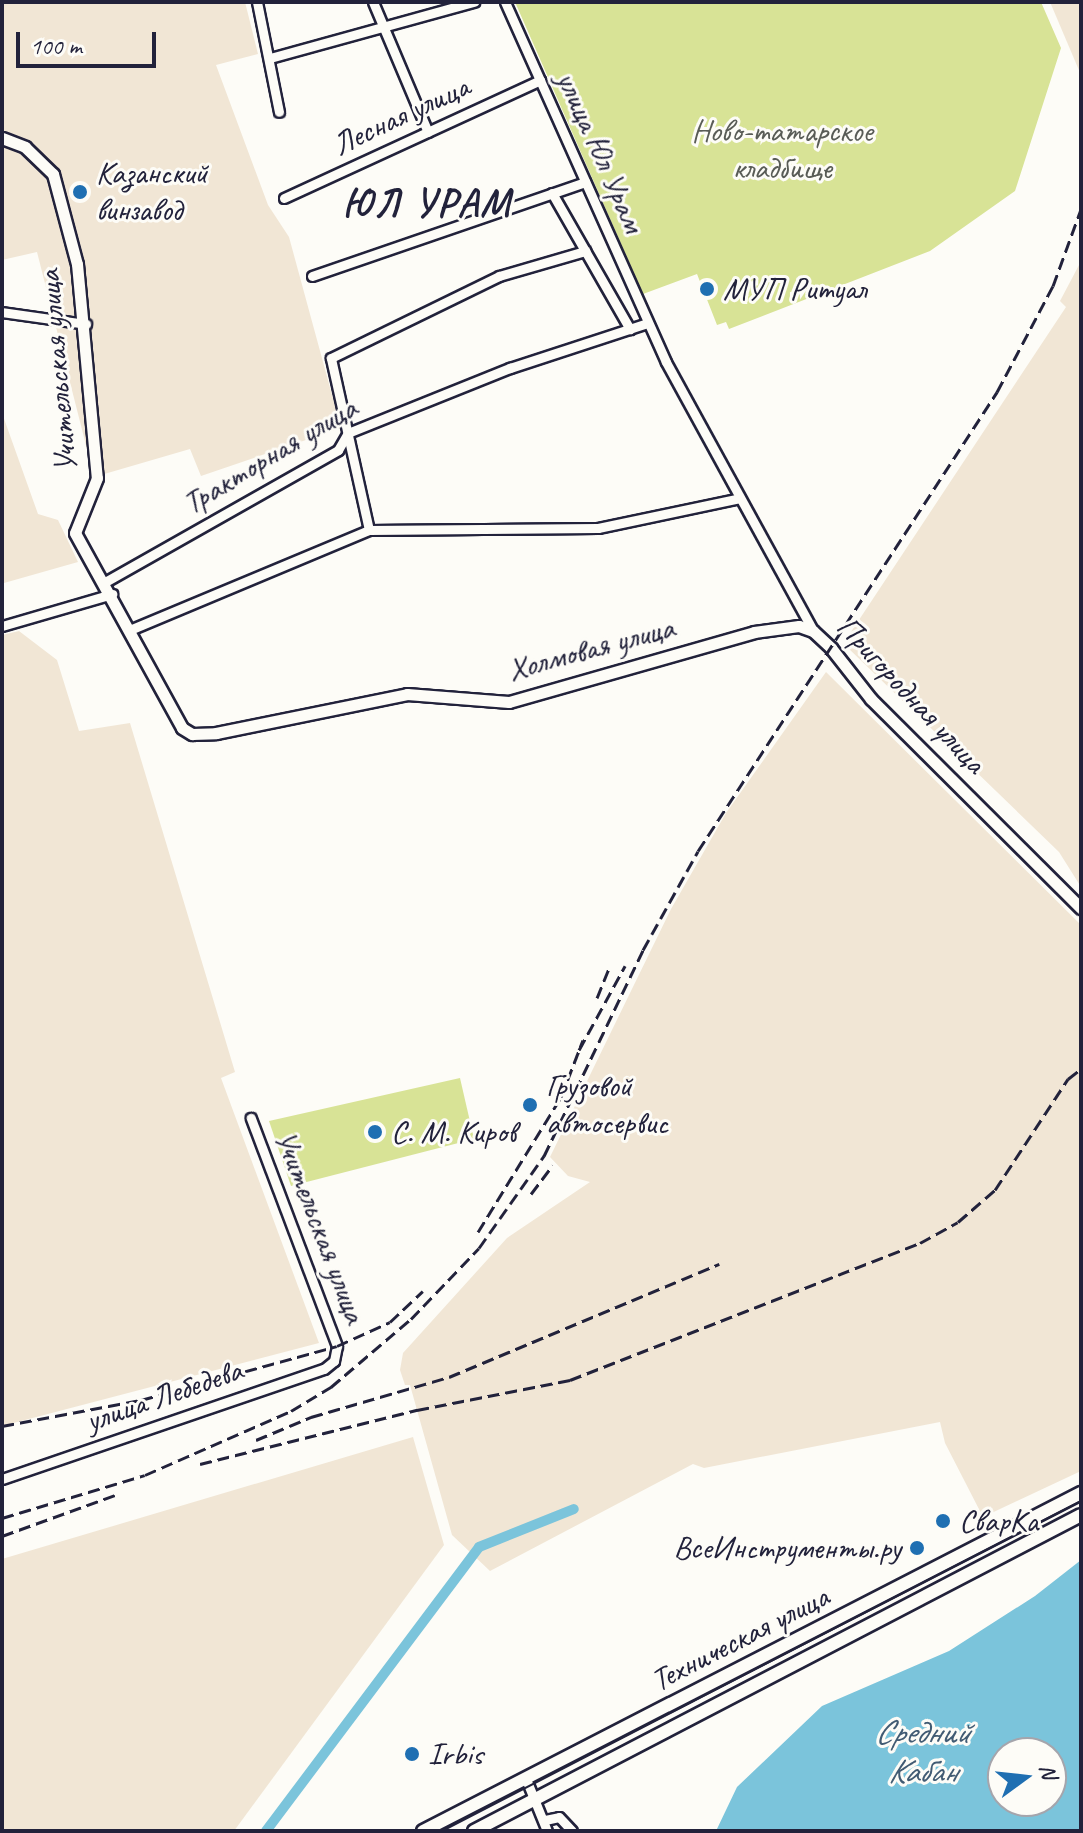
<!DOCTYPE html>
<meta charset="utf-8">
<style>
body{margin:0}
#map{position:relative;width:1083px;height:1833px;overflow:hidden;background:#fdfcf7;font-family:Caveat,sans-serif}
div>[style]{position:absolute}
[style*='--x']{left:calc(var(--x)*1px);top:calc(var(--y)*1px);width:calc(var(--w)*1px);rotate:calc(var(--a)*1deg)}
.built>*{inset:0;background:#f1e6d5}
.green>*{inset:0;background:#d8e396}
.water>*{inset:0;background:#7bc4db}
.canal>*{height:10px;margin:-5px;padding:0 5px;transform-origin:5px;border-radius:5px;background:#7bc4db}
.roads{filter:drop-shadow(2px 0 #22223b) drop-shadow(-2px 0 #22223b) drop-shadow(0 2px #22223b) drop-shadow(0 -2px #22223b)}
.minor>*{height:9px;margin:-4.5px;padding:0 4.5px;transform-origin:4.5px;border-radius:4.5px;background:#fdfcf7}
.tertiary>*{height:11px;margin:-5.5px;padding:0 5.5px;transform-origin:5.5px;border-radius:5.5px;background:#fdfcf7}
.secondary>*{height:12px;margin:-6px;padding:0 6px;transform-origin:6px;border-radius:6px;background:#fdfcf7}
.tram>*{height:2px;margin:-1px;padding:0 1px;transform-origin:1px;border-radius:1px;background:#22223b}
.rail>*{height:3px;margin-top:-1.5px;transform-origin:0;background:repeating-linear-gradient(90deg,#22223b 0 12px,transparent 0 18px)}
.dots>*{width:22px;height:22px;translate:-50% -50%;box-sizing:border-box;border:4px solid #fdfcf7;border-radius:50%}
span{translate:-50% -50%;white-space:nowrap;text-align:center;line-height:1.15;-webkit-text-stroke:6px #fdfcf7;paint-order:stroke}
.street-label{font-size:32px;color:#22223b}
.park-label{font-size:32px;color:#595c56}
.poi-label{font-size:32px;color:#22223b}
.left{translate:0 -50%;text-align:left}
.right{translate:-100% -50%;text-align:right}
.water-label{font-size:34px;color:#415b73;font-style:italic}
.district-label{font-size:40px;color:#22223b;font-weight:700;letter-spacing:2px}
.frame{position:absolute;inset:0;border:4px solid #22223b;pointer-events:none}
.north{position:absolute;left:987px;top:1737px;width:80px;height:80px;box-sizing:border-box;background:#fdfcf7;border:2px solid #a5a5ac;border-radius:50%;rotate:75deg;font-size:22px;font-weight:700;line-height:32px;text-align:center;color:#22223b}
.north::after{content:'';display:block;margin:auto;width:28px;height:36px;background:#1f6fb2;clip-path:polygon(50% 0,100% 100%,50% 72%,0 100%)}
.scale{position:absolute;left:16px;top:32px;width:140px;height:36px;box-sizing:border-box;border:4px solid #22223b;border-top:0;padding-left:10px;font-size:24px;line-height:28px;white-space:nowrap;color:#22223b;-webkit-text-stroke:6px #fdfcf7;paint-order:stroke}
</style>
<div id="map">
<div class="built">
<i style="clip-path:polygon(2px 2px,245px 2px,258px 54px,216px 65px,268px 205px,289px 237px,341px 428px,201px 476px,190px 449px,94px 477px,37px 252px,2px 260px)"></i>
<i style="clip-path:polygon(1050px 2px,1081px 2px,1081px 75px)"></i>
<i style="clip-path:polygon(1079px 265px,1081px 267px,1081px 887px,1059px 852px,847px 647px,847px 638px,1066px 307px,1060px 301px)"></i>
<i style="clip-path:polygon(2px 413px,38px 514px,58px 520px,78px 562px,4px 583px)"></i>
<i style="clip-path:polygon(19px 631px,57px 660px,79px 731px,130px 723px,235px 1072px,221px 1078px,319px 1343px,2px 1426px,2px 635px)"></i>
<i style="clip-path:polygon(826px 672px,1081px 925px,1081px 1471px,983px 1517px,945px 1443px,940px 1422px,704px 1468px,693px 1464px,490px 1571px,452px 1535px,410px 1385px,405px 1385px,400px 1370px,403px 1353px,507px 1238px,590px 1182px,568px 1176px,550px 1157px,671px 909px,726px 813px)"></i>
<i style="clip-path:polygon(413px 1437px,444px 1545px,234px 1831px,2px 1831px,2px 1559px)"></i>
</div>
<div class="green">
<i style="clip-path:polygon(515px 2px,1041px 2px,1061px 48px,1015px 191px,930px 251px,729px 329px,726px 322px,717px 325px,697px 274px,643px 294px)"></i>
<i style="clip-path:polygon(460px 1078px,474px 1139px,291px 1186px,269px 1121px)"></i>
</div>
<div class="water">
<i style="clip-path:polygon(evenodd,1081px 1560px,1081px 1831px,716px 1831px,737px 1787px,822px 1706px,949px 1651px,1035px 1596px,1081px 1560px,1003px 1753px,1051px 1753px,1051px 1801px,1003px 1801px,1003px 1753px)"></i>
</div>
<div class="canal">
<i style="--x:266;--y:1831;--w:355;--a:-53.1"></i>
<i style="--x:479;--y:1547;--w:102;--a:-21.8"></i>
</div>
<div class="roads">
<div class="minor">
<i style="--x:257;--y:2;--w:112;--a:78.7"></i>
<i style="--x:373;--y:2;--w:141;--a:67.1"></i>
<i style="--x:505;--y:2;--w:394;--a:65.9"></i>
<i style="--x:666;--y:362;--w:307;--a:61.3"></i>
<i style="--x:270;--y:58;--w:212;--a:-15.4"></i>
<i style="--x:552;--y:193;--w:157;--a:60.2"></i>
<i style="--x:284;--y:198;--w:282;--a:-24.7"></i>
<i style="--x:312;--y:276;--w:289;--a:-19"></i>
<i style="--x:2;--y:312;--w:85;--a:8.1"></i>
<i style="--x:369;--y:530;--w:176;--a:-102.5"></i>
<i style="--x:331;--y:358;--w:187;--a:-26"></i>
<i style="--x:499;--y:276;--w:90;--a:-16.2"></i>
<i style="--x:105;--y:582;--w:268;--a:-29.5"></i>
<i style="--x:338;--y:450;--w:20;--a:-60"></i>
<i style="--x:348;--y:433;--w:175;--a:-21.9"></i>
<i style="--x:510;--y:368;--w:145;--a:-18.1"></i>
<i style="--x:2;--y:626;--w:115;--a:-16.2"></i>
<i style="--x:132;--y:629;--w:257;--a:-22.7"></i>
<i style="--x:369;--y:530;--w:229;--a:-0.5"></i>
<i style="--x:598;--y:528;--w:145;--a:-11.9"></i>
<i style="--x:2;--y:1479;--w:340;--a:-18.9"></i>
<i style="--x:324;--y:1369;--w:13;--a:-39"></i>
<i style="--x:334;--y:1361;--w:15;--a:-79"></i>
<i style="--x:337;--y:1346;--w:244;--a:-110.7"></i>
<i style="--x:526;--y:1779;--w:56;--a:68"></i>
<i style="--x:545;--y:1820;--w:14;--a:-12"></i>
<i style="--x:559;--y:1817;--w:19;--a:47"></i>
</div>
<div class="tertiary">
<i style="--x:2;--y:138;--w:25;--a:21"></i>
<i style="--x:25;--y:147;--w:39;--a:44"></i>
<i style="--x:53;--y:174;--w:93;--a:75.1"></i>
<i style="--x:77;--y:264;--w:215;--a:84.7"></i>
<i style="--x:97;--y:478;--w:59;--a:111.8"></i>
<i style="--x:75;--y:533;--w:222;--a:61.2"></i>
<i style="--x:182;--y:728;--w:12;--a:31"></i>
<i style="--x:192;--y:734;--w:24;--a:-2"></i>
<i style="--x:216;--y:733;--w:195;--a:-11.5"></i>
<i style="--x:407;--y:694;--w:102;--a:4.5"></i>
<i style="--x:509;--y:702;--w:255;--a:-15.9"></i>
<i style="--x:754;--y:632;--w:45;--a:-7.6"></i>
<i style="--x:799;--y:626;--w:15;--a:20"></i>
<i style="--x:813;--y:631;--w:25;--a:43"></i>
<i style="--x:831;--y:648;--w:65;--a:51.9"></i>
<i style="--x:871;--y:699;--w:296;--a:44.9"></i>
</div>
<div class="secondary">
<i style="--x:423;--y:1831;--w:740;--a:-27.19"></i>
<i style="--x:474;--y:1831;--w:684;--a:-27.5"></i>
</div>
</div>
<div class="tram">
<i style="--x:442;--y:1831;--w:719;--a:-27.31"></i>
</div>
<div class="rail">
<i style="--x:597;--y:998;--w:35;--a:-68"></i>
<i style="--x:579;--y:1050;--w:96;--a:-61.3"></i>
<i style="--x:531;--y:1194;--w:36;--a:-53"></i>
<i style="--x:478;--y:1232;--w:158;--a:-58.4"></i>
<i style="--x:561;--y:1097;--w:61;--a:-68.9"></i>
<i style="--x:2;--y:1426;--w:141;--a:-10.6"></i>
<i style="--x:141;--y:1400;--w:203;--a:-15.4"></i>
<i style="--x:337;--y:1346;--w:58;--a:-24.4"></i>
<i style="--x:390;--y:1322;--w:45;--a:-43.2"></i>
<i style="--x:256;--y:1440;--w:60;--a:-22.7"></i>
<i style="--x:311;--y:1417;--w:144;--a:-16.2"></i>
<i style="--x:449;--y:1377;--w:293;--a:-22.7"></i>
<i style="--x:200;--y:1464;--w:224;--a:-14"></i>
<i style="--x:417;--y:1410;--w:156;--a:-11.1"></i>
<i style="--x:570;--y:1380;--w:376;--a:-21.4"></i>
<i style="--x:920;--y:1243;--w:43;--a:-28.9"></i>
<i style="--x:958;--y:1222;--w:49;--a:-40.9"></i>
<i style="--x:995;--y:1190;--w:133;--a:-56.7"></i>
<i style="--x:1068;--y:1079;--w:16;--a:-38"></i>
<i style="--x:2;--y:1518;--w:149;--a:-16.7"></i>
<i style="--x:145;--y:1475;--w:159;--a:-23.7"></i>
<i style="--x:291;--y:1411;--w:47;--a:-31"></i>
<i style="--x:331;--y:1387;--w:105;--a:-40.4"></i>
<i style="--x:411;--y:1319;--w:98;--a:-46.2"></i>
<i style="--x:479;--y:1248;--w:113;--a:-54.8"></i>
<i style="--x:544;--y:1156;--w:229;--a:-64.3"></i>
<i style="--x:643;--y:950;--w:113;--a:-60.9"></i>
<i style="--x:698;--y:851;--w:548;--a:-56.92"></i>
<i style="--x:997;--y:392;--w:120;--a:-62.2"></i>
<i style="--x:1053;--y:286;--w:82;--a:-70"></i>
<i style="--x:2;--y:1536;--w:120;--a:-19.9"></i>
</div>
<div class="dots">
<i style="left:80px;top:192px;background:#1f6fb2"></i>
<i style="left:707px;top:289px;background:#1f6fb2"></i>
<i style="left:530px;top:1105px;background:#1f6fb2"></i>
<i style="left:375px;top:1132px;background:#1f6fb2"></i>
<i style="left:943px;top:1521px;background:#1f6fb2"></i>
<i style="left:917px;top:1548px;background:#1f6fb2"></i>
<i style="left:412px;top:1754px;background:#1f6fb2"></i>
</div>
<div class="street-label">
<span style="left:401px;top:116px;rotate:-25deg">Лесная улица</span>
<span style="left:600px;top:152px;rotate:66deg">улица Юл Урам</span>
<span style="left:58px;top:371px;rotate:-95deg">Учительская улица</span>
<span style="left:270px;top:456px;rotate:-31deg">Тракторная улица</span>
<span style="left:591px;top:649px;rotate:-15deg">Холмовая улица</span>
<span style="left:911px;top:695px;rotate:47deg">Пригородная улица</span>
<span style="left:320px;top:1227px;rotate:69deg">Учительская улица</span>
<span style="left:164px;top:1396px;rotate:-19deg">улица Лебедева</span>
<span style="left:740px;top:1639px;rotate:-27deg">Техническая улица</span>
</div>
<div class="park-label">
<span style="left:782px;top:150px">Ново-татарское<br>кладбище</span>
</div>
<div class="poi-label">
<span class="left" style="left:96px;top:192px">Казанский<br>винзавод</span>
<span class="left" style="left:723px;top:289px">МУП Ритуал</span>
<span class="left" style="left:546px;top:1105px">Грузовой<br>автосервис</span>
<span class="left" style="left:391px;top:1132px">С. М. Киров</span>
<span class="left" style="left:959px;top:1521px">СварКа</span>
<span class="right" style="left:901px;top:1548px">ВсеИнструменты.ру</span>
<span class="left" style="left:428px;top:1754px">Irbis</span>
</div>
<div class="water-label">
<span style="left:922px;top:1751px">Средний<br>Кабан</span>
</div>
<div class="district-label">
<span style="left:427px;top:203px">ЮЛ УРАМ</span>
</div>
<div class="frame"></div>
<div class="north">N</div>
<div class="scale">100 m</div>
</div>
